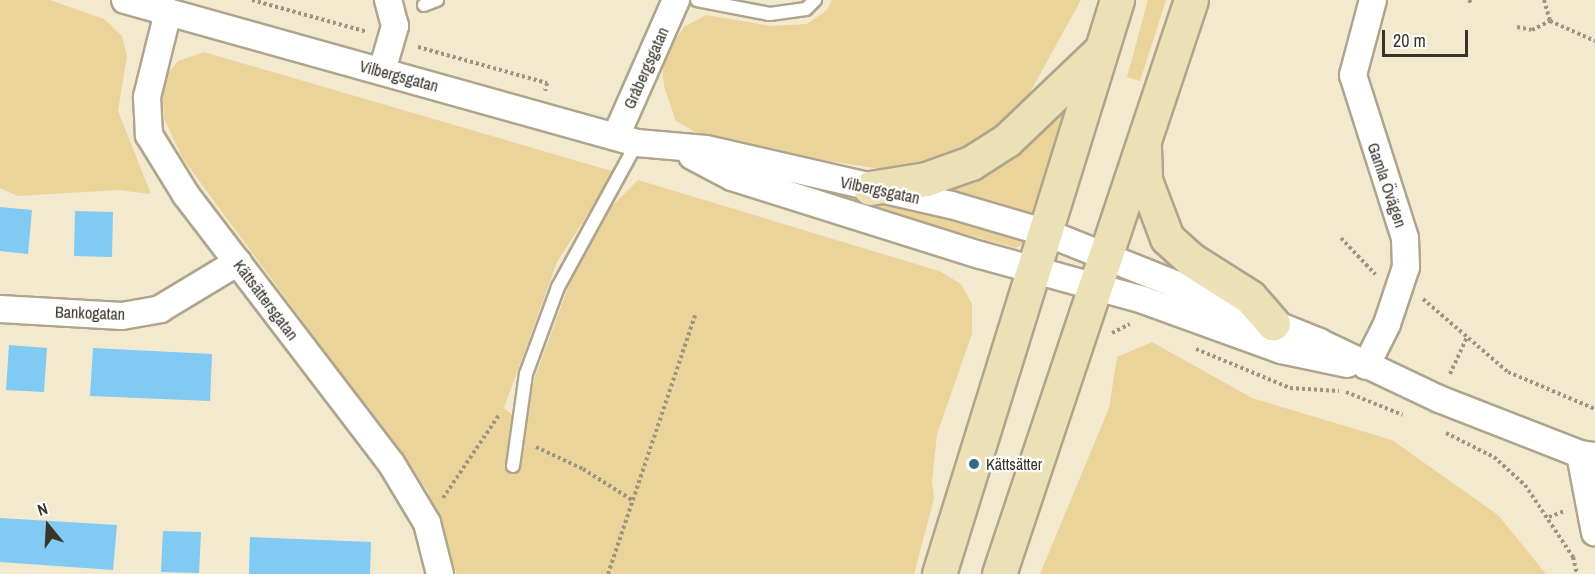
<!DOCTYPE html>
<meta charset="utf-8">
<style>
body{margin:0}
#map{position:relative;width:1595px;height:574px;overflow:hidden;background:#f3e9cf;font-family:"Archivo Narrow",sans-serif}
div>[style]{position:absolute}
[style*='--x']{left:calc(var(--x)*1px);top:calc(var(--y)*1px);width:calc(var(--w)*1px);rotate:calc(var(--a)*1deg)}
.green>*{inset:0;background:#ead49a}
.building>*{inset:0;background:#80caf4}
.path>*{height:4px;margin-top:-2px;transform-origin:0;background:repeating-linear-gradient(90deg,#9c9582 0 3px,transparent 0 6px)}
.roads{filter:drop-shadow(2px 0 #aea58c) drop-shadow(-2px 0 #aea58c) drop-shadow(0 2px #aea58c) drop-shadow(0 -2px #aea58c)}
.lane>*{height:12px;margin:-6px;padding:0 6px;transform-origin:6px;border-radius:6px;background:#fff}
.street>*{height:26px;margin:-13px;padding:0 13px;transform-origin:13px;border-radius:13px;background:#fff}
.secondary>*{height:33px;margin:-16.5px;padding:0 16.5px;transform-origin:16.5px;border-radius:16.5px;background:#ece0b6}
.dots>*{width:16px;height:16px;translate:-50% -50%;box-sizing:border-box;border:3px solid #fff;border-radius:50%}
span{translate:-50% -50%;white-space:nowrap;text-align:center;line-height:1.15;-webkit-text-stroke:4.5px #fff;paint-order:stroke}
.street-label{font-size:16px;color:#38342a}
.poi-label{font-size:16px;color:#38342a}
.left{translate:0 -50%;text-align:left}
.north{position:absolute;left:18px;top:496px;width:60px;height:60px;-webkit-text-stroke:4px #fff;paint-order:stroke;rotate:342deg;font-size:16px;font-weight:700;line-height:24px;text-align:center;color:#38342a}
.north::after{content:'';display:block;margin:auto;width:21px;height:27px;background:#38342a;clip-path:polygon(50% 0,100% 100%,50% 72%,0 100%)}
.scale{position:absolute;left:1382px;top:30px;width:86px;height:27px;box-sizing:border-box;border:3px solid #38342a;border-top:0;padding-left:8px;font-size:18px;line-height:21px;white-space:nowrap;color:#38342a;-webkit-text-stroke:4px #fff;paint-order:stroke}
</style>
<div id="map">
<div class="green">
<i style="clip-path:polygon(0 0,50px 0,104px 19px,122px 36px,127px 56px,118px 111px,151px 194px,118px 190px,18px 196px,0 188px)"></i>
<i style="clip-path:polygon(832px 0,1081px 0,1028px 96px,980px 143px,943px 156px,900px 168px,874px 168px,713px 142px,676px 121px,664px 87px,662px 61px,684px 27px,706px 15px,771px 26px,807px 24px,827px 10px)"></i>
<i style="clip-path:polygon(1148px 0,1166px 0,1140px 81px,1127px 77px)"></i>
<i style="clip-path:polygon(204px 52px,615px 172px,557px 262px,504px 408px,523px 424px,535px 377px,572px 277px,610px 208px,638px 180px,939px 271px,961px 284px,972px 304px,972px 334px,937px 434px,932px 481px,934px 499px,914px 574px,457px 574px,427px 490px,183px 159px,164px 118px,162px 80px,178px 61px)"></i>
<i style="clip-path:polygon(1063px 99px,1070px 107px,1034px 214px,955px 191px,949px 183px,986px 172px,1014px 156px)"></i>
<i style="clip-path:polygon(869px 199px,902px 201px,1022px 238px,1023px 244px,1016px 248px,867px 207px)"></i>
<i style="clip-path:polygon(1152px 342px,1252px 398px,1392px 440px,1498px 515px,1546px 574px,1040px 574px,1109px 408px,1117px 357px)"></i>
</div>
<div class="building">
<i style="clip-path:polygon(0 207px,32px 210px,28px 254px,0 251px)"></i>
<i style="clip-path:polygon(75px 211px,113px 212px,112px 257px,74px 256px)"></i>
<i style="clip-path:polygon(9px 345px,47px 348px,44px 392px,6px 390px)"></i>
<i style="clip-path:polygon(93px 348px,212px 354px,210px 401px,90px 396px)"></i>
<i style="clip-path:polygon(0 518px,117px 525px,113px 570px,0 562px)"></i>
<i style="clip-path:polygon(163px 531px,201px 532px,199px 573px,161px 572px)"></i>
<i style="clip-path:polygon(250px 537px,371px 542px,370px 574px,249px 574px)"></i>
</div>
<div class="path">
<i style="--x:252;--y:0;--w:119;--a:15.5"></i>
<i style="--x:1469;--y:0;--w:4;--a:56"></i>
<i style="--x:1544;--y:0;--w:22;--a:74"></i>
<i style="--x:1550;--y:21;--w:49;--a:24"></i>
<i style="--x:1517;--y:27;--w:15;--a:11"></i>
<i style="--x:1532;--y:30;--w:20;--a:-27"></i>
<i style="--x:418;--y:47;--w:134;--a:15.6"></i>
<i style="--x:547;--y:83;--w:8;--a:104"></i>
<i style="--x:1341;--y:238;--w:50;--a:46.6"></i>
<i style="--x:1423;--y:299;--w:112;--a:40.7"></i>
<i style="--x:1508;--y:372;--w:95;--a:23"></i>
<i style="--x:1112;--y:333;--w:20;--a:-27"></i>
<i style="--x:1196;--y:349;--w:102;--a:22.5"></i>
<i style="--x:1290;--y:388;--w:49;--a:3.5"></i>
<i style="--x:1450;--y:374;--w:41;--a:-65.3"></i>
<i style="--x:1346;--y:392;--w:61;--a:22"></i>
<i style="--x:1446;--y:433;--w:54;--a:26.6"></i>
<i style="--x:1494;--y:457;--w:42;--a:42.1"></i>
<i style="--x:1525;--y:485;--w:87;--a:56.3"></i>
<i style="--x:1573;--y:557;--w:17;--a:77"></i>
<i style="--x:536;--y:447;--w:52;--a:25.1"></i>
<i style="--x:583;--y:469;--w:58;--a:32.3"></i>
<i style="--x:443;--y:498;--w:100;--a:-56"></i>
<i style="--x:1549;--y:517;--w:17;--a:-21"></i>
<i style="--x:608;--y:574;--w:273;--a:-71.4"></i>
</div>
<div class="roads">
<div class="lane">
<i style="--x:697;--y:0;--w:74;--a:10.9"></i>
<i style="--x:770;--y:14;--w:36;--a:-8"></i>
<i style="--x:806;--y:9;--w:13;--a:-45"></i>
<i style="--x:424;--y:5;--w:14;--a:-21"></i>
<i style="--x:513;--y:466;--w:93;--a:-82"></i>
<i style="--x:526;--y:374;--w:93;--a:-69.8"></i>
<i style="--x:558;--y:287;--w:164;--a:-61.3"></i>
</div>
<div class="street">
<i style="--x:125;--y:0;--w:532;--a:15.6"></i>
<i style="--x:637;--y:143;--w:69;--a:5"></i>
<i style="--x:706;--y:149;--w:251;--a:12.9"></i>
<i style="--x:951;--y:205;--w:100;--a:16.3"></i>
<i style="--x:1047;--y:233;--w:293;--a:21.8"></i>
<i style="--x:1319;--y:342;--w:133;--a:25.4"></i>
<i style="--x:1439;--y:399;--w:151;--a:21.3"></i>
<i style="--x:1580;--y:454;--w:15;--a:8"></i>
<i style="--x:168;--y:12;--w:88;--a:103.9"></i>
<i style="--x:147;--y:97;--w:38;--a:87"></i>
<i style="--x:149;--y:135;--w:70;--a:58.3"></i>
<i style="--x:186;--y:195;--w:337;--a:52.6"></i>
<i style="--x:391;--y:463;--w:70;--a:59"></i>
<i style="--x:427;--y:523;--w:53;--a:75.7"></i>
<i style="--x:382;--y:71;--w:47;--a:-73.9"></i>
<i style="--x:395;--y:26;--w:27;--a:-105"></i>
<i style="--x:616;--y:136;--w:149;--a:-66.2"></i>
<i style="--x:692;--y:156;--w:45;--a:27.7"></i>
<i style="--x:732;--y:177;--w:260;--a:17.5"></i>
<i style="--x:980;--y:255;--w:169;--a:15.4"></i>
<i style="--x:1143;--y:300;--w:147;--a:19.9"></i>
<i style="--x:1281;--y:350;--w:68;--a:11.8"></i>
<i style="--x:0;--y:309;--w:122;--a:3.3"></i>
<i style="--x:122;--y:316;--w:39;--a:-10"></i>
<i style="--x:160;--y:309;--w:91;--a:-31.1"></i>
<i style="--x:1366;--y:366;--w:47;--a:-63.4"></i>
<i style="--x:1387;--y:324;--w:60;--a:-71.6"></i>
<i style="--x:1406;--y:267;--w:29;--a:-92"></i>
<i style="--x:1405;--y:238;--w:171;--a:-107.7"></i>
<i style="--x:1353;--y:75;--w:78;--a:-75.1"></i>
<i style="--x:1580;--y:454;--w:80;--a:79.2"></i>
</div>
<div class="secondary">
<i style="--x:1144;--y:147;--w:33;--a:88"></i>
<i style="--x:1145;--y:180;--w:62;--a:69.2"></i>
<i style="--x:1167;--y:238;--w:31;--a:42"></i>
<i style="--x:1190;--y:259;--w:71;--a:32.3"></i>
<i style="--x:1250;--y:297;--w:35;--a:49"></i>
<i style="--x:870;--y:188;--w:57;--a:-9.1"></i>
<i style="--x:926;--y:179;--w:48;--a:-19.6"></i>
<i style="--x:971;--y:163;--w:43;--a:-32.6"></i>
<i style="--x:1007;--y:140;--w:127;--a:-43.7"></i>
<i style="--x:939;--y:574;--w:601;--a:-72.77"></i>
<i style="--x:999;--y:574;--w:605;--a:-71.51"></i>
</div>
</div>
<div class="dots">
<i style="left:974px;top:464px;background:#356a86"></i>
</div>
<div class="street-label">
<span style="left:646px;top:68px;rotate:-66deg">Gråbergsgatan</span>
<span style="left:399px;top:76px;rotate:15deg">Vilbergsgatan</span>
<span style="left:1387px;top:185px;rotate:71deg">Gamla Övägen</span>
<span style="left:880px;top:190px;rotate:12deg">Vilbergsgatan</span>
<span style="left:266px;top:300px;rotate:53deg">Kättsättersgatan</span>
<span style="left:90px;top:313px;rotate:2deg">Bankogatan</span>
</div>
<div class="poi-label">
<span class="left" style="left:986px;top:464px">Kättsätter</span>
</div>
<div class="north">N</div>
<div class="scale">20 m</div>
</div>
